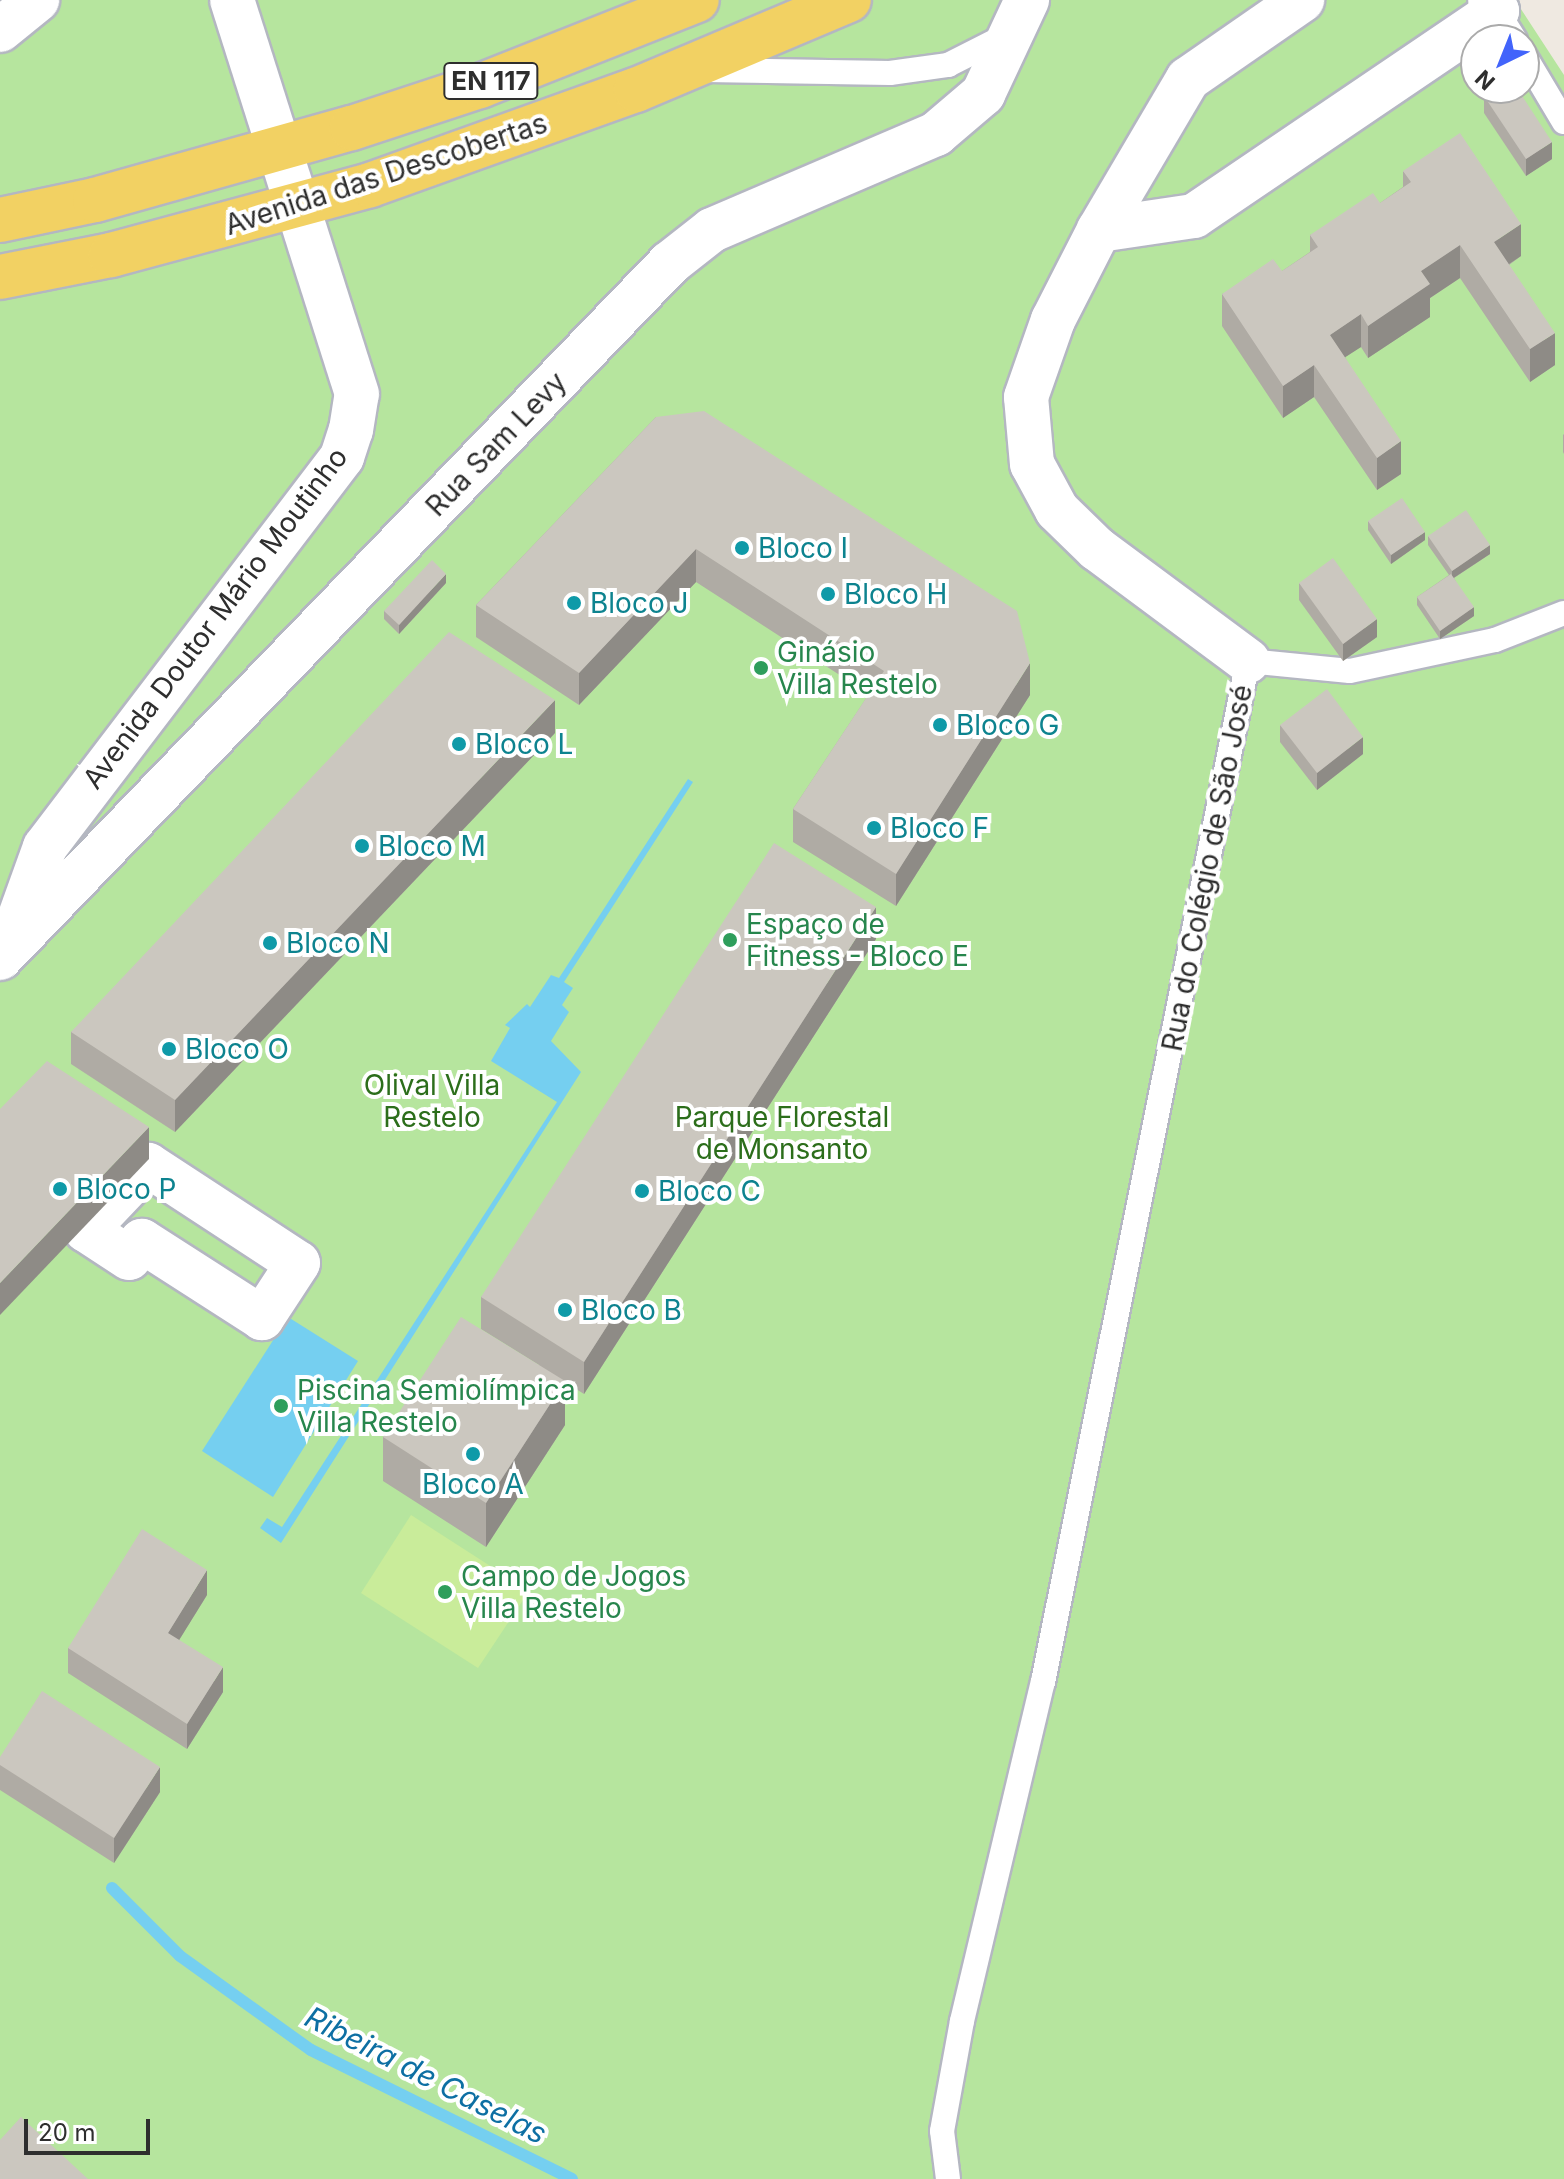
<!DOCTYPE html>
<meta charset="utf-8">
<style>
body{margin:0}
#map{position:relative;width:1564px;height:2179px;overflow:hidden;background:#efe9e1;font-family:Inter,sans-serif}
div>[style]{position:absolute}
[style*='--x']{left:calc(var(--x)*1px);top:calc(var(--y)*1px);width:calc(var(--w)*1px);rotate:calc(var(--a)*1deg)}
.green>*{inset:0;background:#b6e59e}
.pitch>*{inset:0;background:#c9ec9a}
.water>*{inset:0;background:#75cff0}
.stream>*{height:12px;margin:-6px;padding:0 6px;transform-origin:6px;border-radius:6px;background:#75cff0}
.roads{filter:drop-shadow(2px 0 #b4b7c1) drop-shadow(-2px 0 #b4b7c1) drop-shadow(0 2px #b4b7c1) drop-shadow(0 -2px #b4b7c1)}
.lane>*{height:24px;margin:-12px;padding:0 12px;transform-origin:12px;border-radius:12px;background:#fff}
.street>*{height:44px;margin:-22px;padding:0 22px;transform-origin:22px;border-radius:22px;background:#fff}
.primary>*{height:44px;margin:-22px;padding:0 22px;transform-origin:22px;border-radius:22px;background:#f2d163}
.wall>*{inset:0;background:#afaba4}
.shaded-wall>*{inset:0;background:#8e8b86}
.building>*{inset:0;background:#cbc7bf}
.dots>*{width:22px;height:22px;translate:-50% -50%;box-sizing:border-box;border:4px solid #fff;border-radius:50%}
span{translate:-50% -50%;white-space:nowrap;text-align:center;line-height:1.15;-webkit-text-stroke:8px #fff;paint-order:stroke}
.shield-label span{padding:2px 6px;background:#fff;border:2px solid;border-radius:6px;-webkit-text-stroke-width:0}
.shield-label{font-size:26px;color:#2e2e2e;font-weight:700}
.street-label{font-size:28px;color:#2e2e2e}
.culture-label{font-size:28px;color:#0d838f}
.left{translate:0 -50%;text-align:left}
.leisure-label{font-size:28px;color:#27864d}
.park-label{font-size:28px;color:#2c6e1b}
.water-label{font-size:30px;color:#0d6fa3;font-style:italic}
.north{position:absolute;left:1460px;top:24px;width:80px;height:80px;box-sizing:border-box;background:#fff;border:2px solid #ababab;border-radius:50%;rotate:223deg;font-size:22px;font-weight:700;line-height:32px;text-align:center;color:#2e2e2e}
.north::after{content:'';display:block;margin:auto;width:28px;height:36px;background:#4264fb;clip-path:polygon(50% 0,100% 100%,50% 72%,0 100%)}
.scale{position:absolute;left:24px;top:2119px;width:126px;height:36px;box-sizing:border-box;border:4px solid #2e2e2e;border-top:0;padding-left:10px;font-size:24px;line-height:28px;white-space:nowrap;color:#2e2e2e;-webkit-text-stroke:6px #fff;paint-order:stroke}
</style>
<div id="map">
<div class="green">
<i style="clip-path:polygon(evenodd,0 0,1515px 0,1564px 75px,1564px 2179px,0 2179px,0 0,1476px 40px,1524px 40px,1524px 88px,1476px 88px,1476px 40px)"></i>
</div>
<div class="pitch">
<i style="clip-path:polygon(411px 1515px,529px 1591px,478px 1668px,361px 1593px)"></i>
</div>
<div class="water">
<i style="clip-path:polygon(688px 779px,693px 782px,564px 982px,573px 988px,562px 1005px,569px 1012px,551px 1041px,581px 1072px,281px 1543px,260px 1528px,267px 1518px,282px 1527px,557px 1102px,491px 1061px,510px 1028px,505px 1025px,527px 1004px,530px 1007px,551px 975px,559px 978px)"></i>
<i style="clip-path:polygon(288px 1317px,358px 1361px,273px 1497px,202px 1451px)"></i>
</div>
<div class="stream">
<i style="--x:112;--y:1888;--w:96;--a:45"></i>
<i style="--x:180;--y:1956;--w:161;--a:35.7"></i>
<i style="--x:311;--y:2050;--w:291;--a:26.3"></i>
</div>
<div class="roads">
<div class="lane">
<i style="--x:1497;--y:11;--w:34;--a:58"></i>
<i style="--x:1524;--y:55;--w:78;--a:59.2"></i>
<i style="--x:706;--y:70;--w:184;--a:0.9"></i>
<i style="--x:890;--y:73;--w:59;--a:-7.9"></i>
<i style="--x:948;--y:65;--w:68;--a:-26.9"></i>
<i style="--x:948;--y:2179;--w:48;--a:-97.1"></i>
<i style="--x:942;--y:2131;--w:112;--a:-79.7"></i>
<i style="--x:962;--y:2021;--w:349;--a:-76.6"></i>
<i style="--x:1043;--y:1682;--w:1041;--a:-78.65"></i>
<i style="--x:1248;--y:661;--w:102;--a:5.6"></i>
<i style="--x:1350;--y:671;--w:148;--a:-12.1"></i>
<i style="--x:1495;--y:640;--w:74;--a:-21.4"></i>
</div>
<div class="street">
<i style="--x:0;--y:30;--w:48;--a:-39"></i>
<i style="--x:1099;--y:230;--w:96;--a:-8.4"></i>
<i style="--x:1194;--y:216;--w:366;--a:-34.1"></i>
<i style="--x:1497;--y:11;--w:13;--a:-122"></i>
<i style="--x:1248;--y:661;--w:188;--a:-143.4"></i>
<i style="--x:1097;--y:549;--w:56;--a:-135.7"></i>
<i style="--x:1057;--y:510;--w:52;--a:-118.5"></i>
<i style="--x:1032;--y:464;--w:67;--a:-95.1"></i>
<i style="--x:1026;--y:397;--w:82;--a:-70.7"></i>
<i style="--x:1053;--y:320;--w:101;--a:-62.9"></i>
<i style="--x:1099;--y:230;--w:175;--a:-59.5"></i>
<i style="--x:1188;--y:79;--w:139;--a:-34.7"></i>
<i style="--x:14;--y:933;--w:91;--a:-70.2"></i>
<i style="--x:45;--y:847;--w:490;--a:-52.7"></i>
<i style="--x:342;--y:457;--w:28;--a:-72"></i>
<i style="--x:351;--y:430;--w:36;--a:-81"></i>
<i style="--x:357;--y:394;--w:413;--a:-107.6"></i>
<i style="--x:0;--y:958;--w:965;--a:-46.05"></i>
<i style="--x:670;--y:263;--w:53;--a:-38.2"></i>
<i style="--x:712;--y:230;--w:244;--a:-23.2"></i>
<i style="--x:936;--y:134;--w:62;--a:-40.4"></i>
<i style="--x:983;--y:94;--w:104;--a:-64.9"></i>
<i style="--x:148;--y:1165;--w:179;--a:33.2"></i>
<i style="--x:298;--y:1263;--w:66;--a:123.2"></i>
<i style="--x:262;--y:1318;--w:143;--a:-147.3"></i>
<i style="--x:142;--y:1241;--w:21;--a:127"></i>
<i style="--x:129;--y:1258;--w:51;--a:-146.9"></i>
<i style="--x:86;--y:1230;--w:90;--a:-46.4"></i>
</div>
<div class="primary">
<i style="--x:0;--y:220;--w:97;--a:-11.9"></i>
<i style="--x:95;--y:200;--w:267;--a:-15.7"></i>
<i style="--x:352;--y:128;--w:135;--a:-18.2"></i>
<i style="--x:480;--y:86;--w:233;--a:-21.6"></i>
<i style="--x:0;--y:277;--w:113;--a:-11.2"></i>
<i style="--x:111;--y:255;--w:268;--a:-15.1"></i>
<i style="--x:370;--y:185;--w:282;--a:-19.7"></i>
<i style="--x:636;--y:90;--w:231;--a:-22.9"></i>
</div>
</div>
<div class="wall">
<i style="clip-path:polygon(1484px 96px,1552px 159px,1526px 176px,1484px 113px)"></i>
<i style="clip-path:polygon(1403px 171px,1521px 256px,1509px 265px,1555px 365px,1530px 382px,1460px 278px,1430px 298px,1430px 317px,1368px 358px,1361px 347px,1345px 357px,1401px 474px,1377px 490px,1314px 397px,1283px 418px,1222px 326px,1222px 294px,1282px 271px,1310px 252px,1310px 235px,1380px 203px,1403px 187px)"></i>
<i style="clip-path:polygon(656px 417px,1030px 695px,896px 906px,793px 842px,793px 809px,869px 694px,696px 582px,579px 705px,476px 637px,476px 605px)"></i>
<i style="clip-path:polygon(1564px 434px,1564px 454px,1563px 452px,1563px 435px)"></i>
<i style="clip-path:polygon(1368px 521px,1425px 540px,1391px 564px,1368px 530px)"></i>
<i style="clip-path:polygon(1428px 536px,1490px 554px,1454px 578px,1474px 616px,1440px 639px,1417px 605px,1417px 597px,1449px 575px,1428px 545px)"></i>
<i style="clip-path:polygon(446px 583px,399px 634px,384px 619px,384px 611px)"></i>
<i style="clip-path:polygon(1299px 583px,1377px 637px,1343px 661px,1299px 600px)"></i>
<i style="clip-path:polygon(1280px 725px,1363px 754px,1317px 790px,1280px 742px)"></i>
<i style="clip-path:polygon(555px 733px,175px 1132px,71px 1064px,71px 1032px)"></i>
<i style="clip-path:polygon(876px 939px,584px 1394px,565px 1382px,565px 1425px,486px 1547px,383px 1481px,383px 1437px,539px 1365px,481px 1329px,481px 1297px)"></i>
<i style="clip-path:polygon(207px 1595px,179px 1640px,223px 1692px,187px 1749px,68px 1673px,68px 1648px)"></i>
<i style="clip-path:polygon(0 1757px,160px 1792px,114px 1863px,0 1790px)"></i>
</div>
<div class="shaded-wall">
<i style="clip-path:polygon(1552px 142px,1552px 159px,1526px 176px,1526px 159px)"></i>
<i style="clip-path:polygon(1521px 224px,1521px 256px,1494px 274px,1494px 242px)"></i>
<i style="clip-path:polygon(1460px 245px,1460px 278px,1430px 298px,1430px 317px,1368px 358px,1368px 326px,1421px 271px)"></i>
<i style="clip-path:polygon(1361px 314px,1361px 347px,1330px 367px,1330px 335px)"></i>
<i style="clip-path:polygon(1555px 333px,1555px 365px,1530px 382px,1530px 349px)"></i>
<i style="clip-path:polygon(1314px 365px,1314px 397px,1283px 418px,1283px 386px)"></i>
<i style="clip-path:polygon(1401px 441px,1401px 474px,1377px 490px,1377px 458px)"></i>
<i style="clip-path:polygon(1425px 532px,1425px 540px,1391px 564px,1391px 555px)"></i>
<i style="clip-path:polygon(1490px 545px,1490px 554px,1452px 579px,1452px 571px)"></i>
<i style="clip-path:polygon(696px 549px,696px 582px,579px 705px,579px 673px)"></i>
<i style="clip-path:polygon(446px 574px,446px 583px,399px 634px,399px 625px)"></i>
<i style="clip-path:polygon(1474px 607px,1474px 616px,1440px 639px,1440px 631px)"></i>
<i style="clip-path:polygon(1377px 619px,1377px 637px,1343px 661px,1343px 644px)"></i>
<i style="clip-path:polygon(1030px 663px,1030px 695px,896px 906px,896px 874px)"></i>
<i style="clip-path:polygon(555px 700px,555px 733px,175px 1132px,175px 1100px)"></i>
<i style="clip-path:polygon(1363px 737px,1363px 754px,1317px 790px,1317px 773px)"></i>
<i style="clip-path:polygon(876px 907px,876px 939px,584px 1394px,584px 1362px)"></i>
<i style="clip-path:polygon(149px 1127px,149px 1159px,0 1315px,0 1283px)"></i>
<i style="clip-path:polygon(565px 1381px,565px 1425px,486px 1547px,486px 1503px)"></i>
<i style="clip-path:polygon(207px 1570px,207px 1595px,168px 1658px,168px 1633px)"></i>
<i style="clip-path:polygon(223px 1667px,223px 1692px,187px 1749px,187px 1724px)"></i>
<i style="clip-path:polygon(160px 1767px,160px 1792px,114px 1863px,114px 1838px)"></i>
</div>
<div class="building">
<i style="clip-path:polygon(1496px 88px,1517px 88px,1552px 142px,1526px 159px,1484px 96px)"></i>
<i style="clip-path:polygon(1460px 133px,1521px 224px,1494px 242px,1555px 333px,1530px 349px,1460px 245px,1421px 271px,1430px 284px,1368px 326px,1361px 314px,1330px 335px,1401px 441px,1377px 458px,1314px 365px,1283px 386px,1222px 294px,1273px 259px,1282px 271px,1318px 247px,1310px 235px,1373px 193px,1380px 203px,1411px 182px,1403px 171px)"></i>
<i style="clip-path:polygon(704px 411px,1017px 611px,1030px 663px,896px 874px,793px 809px,884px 671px,696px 549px,579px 673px,476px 605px,656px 417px)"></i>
<i style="clip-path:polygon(1402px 498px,1425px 532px,1391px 555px,1368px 521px)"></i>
<i style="clip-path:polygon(1466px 510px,1490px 545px,1452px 571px,1428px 536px)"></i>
<i style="clip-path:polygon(1333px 558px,1377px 619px,1343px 644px,1299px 583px)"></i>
<i style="clip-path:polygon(432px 560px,446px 574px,399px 625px,384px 611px)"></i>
<i style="clip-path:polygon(1451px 574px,1474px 607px,1440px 631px,1417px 597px)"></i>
<i style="clip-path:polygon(449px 632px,555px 700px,175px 1100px,71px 1032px)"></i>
<i style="clip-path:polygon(1327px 689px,1363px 737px,1317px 773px,1280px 725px)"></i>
<i style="clip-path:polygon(774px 843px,876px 907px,584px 1362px,481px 1297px)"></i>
<i style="clip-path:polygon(47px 1061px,149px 1127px,0 1283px,0 1109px)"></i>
<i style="clip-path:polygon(461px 1317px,565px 1381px,486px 1503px,383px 1437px)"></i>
<i style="clip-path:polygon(142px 1529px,207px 1570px,168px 1633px,223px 1667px,187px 1724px,68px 1648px)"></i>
<i style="clip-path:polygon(42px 1691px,160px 1767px,114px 1838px,0 1765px,0 1757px)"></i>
<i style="clip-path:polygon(21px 2117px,88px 2179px,0 2179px,0 2140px)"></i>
</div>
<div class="dots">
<i style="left:742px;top:548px;background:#0f9aa8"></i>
<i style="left:828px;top:594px;background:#0f9aa8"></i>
<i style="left:574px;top:603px;background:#0f9aa8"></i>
<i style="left:761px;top:668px;background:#2e9e5b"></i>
<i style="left:940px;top:725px;background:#0f9aa8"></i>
<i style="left:459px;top:744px;background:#0f9aa8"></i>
<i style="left:874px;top:828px;background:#0f9aa8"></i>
<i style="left:362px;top:846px;background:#0f9aa8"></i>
<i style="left:730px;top:940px;background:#2e9e5b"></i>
<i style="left:270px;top:943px;background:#0f9aa8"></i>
<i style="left:169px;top:1049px;background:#0f9aa8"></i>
<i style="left:60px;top:1189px;background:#0f9aa8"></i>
<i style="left:642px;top:1191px;background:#0f9aa8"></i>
<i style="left:565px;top:1310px;background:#0f9aa8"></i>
<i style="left:281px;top:1406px;background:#2e9e5b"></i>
<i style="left:473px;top:1454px;background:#0f9aa8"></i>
<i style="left:445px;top:1592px;background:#2e9e5b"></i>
</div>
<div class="shield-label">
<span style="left:491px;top:81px">EN 117</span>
</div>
<div class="street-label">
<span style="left:386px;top:174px;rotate:-18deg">Avenida das Descobertas</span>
<span style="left:496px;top:444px;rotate:-46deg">Rua Sam Levy</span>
<span style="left:215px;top:618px;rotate:-53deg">Avenida Doutor Mário Moutinho</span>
<span style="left:1207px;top:868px;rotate:-79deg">Rua do Colégio de São José</span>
</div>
<div class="culture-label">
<span class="left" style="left:758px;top:548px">Bloco I</span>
<span class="left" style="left:844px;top:594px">Bloco H</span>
<span class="left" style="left:590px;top:603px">Bloco J</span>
<span class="left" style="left:956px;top:725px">Bloco G</span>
<span class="left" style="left:475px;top:744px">Bloco L</span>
<span class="left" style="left:890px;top:828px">Bloco F</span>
<span class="left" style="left:378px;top:846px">Bloco M</span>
<span class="left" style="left:286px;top:943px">Bloco N</span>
<span class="left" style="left:185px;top:1049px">Bloco O</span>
<span class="left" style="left:76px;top:1189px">Bloco P</span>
<span class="left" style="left:658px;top:1191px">Bloco C</span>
<span class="left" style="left:581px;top:1310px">Bloco B</span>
<span style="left:473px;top:1484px">Bloco A</span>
</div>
<div class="leisure-label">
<span class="left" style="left:777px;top:668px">Ginásio<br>Villa Restelo</span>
<span class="left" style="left:746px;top:940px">Espaço de<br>Fitness - Bloco E</span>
<span class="left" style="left:297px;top:1406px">Piscina Semiolímpica<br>Villa Restelo</span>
<span class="left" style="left:461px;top:1592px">Campo de Jogos<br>Villa Restelo</span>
</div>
<div class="park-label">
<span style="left:432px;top:1101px">Olival Villa<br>Restelo</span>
<span style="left:782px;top:1133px">Parque Florestal<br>de Monsanto</span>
</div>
<div class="water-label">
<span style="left:426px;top:2075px;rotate:27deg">Ribeira de Caselas</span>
</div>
<div class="north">N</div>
<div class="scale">20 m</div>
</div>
